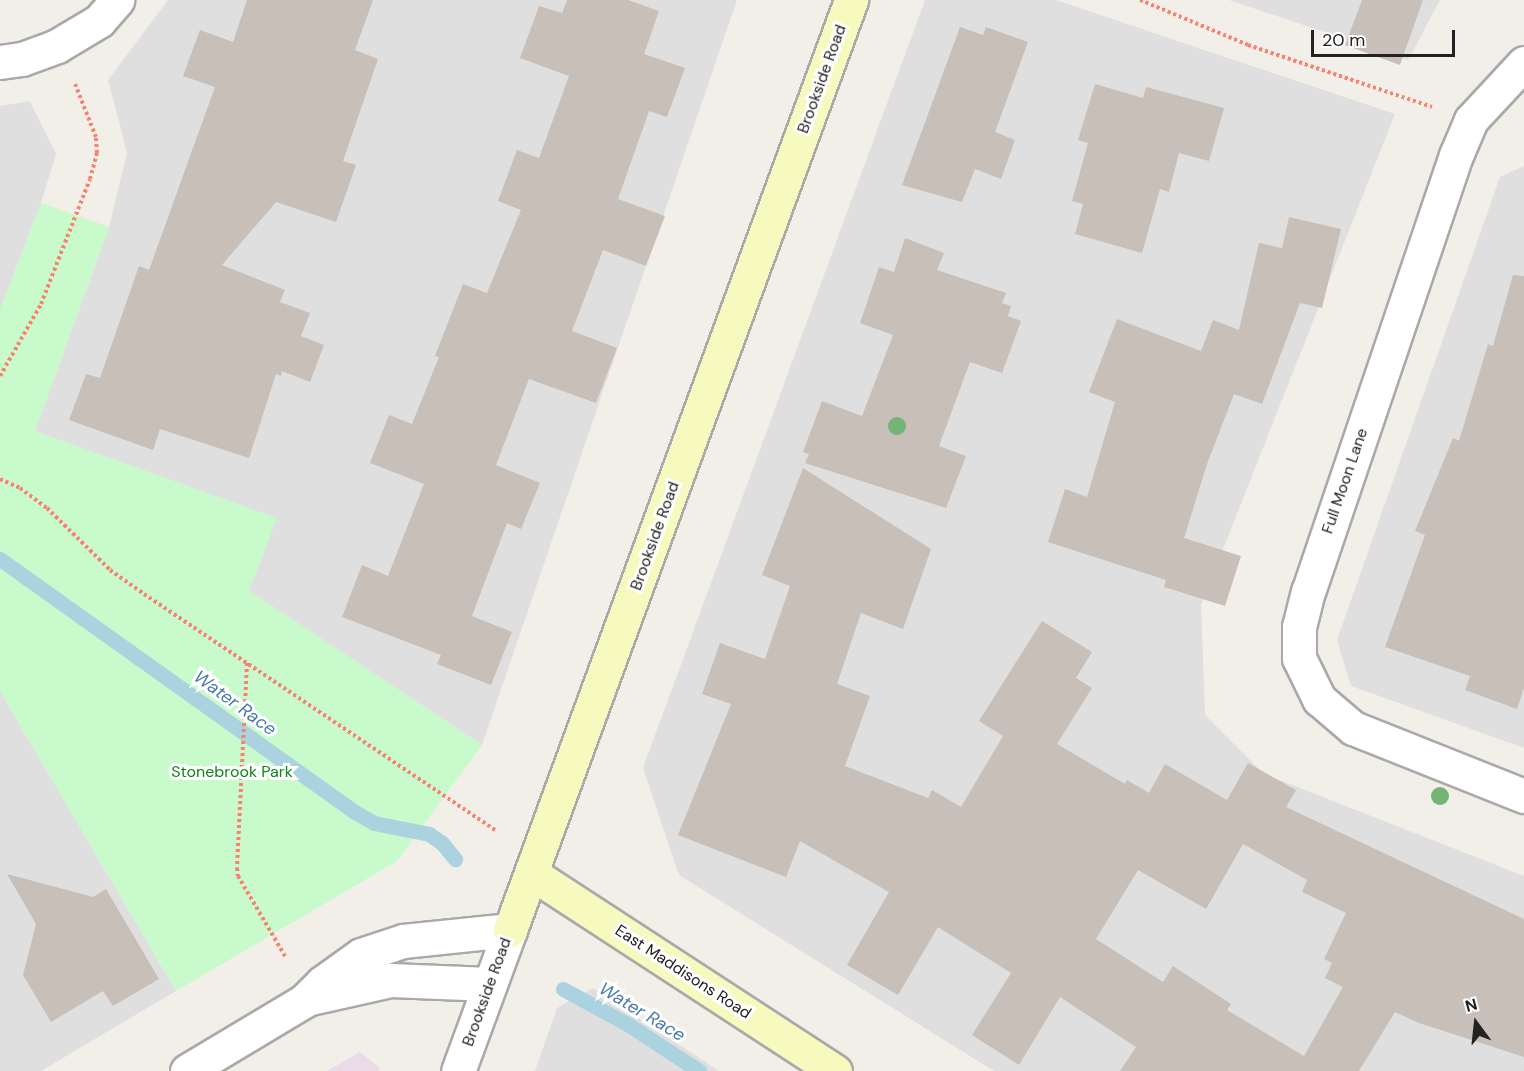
<!DOCTYPE html>
<style>
body{margin:0}
#map{position:relative;width:1524px;height:1071px;overflow:hidden;background:#f2efe9;font-family:"DM Sans",sans-serif}
div>[style]{position:absolute}
[style*='--x']{left:calc(var(--x)*1px);top:calc(var(--y)*1px);width:calc(var(--w)*1px);rotate:calc(var(--a)*1deg)}
.residential>*{inset:0;background:#e0dfdf}
.industrial>*{inset:0;background:#ebdbe8}
.park>*{inset:0;background:#c8facc}
.stream>*{height:15px;margin:-7.5px;padding:0 7.5px;transform-origin:7.5px;border-radius:7.5px;background:#aad3df}
.building>*{inset:0;background:#c7bfb8}
.path>*{height:4px;margin-top:-2px;transform-origin:0;background:repeating-linear-gradient(90deg,#fa8072 0 3px,transparent 0 6px)}
.roads{filter:drop-shadow(2px 0 #a9a9a9) drop-shadow(-2px 0 #a9a9a9) drop-shadow(0 2px #a9a9a9) drop-shadow(0 -2px #a9a9a9)}
.street>*{height:33px;margin:-16.5px;padding:0 16.5px;transform-origin:16.5px;border-radius:16.5px;background:#fff}
.secondary>*{height:33px;margin:-16.5px;padding:0 16.5px;transform-origin:16.5px;border-radius:16.5px;background:#f7fabf}
.trees>*{width:18px;height:18px;margin:-9px;border-radius:50%;background:#74b475}
span{translate:-50% -50%;white-space:nowrap;text-align:center;line-height:1.15;-webkit-text-stroke:6px #fff;paint-order:stroke}
.street-label{font-size:16px;color:#222}
.park-label{font-size:16px;color:#0c8416}
.water-label{font-size:18px;color:#4a7aab;font-style:italic}
.north{position:absolute;left:1446px;top:993px;width:60px;height:60px;-webkit-text-stroke:4px #fff;paint-order:stroke;rotate:345deg;font-size:16px;font-weight:700;line-height:24px;text-align:center;color:#222}
.north::after{content:'';display:block;margin:auto;width:21px;height:27px;background:#222;clip-path:polygon(50% 0,100% 100%,50% 72%,0 100%)}
.scale{position:absolute;left:1311px;top:30px;width:144px;height:27px;box-sizing:border-box;border:3px solid #222;border-top:0;padding-left:8px;font-size:18px;line-height:21px;white-space:nowrap;color:#222;-webkit-text-stroke:4px #fff;paint-order:stroke}
</style>
<div id="map">
<div class="residential">
<i style="clip-path:polygon(168px 0,737px 0,482px 745px,249px 591px,276px 519px,35px 431px,109px 227px,127px 153px,108px 80px)"></i>
<i style="clip-path:polygon(925px 0,1056px 0,1395px 114px,1201px 605px,1205px 715px,1264px 774px,1524px 876px,1524px 1071px,994px 1071px,679px 875px,643px 768px)"></i>
<i style="clip-path:polygon(1229px 0,1440px 0,1408px 60px)"></i>
<i style="clip-path:polygon(30px 101px,56px 154px,41px 203px,0 310px,0 106px)"></i>
<i style="clip-path:polygon(1524px 166px,1524px 748px,1351px 686px,1337px 640px,1500px 177px)"></i>
<i style="clip-path:polygon(0 691px,176px 991px,41px 1071px,0 1071px)"></i>
<i style="clip-path:polygon(593px 988px,719px 1071px,535px 1071px,557px 1008px)"></i>
</div>
<div class="industrial">
<i style="clip-path:polygon(360px 1052px,379px 1067px,378px 1071px,327px 1071px)"></i>
</div>
<div class="park">
<i style="clip-path:polygon(41px 203px,109px 227px,35px 431px,277px 518px,249px 591px,482px 745px,397px 861px,176px 991px,0 691px,0 310px)"></i>
</div>
<div class="stream">
<i style="--x:0;--y:559;--w:436;--a:35.5"></i>
<i style="--x:355;--y:812;--w:22;--a:30"></i>
<i style="--x:374;--y:823;--w:56;--a:11.3"></i>
<i style="--x:429;--y:834;--w:16;--a:35"></i>
<i style="--x:442;--y:843;--w:21;--a:51"></i>
<i style="--x:563;--y:989;--w:75;--a:28.6"></i>
<i style="--x:629;--y:1025;--w:84;--a:33.3"></i>
</div>
<div class="building">
<i style="clip-path:polygon(247px 0,373px 0,355px 50px,378px 59px,343px 161px,356px 165px,336px 222px,276px 202px,222px 265px,285px 290px,280px 302px,310px 313px,301px 336px,324px 345px,310px 382px,282px 371px,281px 376px,276px 374px,249px 458px,160px 429px,153px 450px,69px 420px,86px 374px,100px 378px,139px 266px,149px 270px,215px 87px,183px 76px,200px 30px,233px 42px)"></i>
<i style="clip-path:polygon(567px 0,628px 0,659px 11px,644px 54px,685px 68px,667px 117px,649px 111px,618px 199px,665px 216px,646px 266px,603px 250px,572px 331px,617px 348px,596px 403px,529px 379px,496px 465px,540px 483px,521px 529px,507px 523px,472px 616px,512px 632px,491px 685px,437px 664px,441px 655px,342px 617px,362px 565px,388px 576px,424px 484px,370px 463px,389px 415px,412px 424px,439px 357px,435px 356px,463px 284px,487px 293px,521px 210px,498px 201px,517px 150px,539px 158px,569px 76px,520px 58px,539px 6px,562px 13px)"></i>
<i style="clip-path:polygon(1362px 0,1423px 0,1400px 65px,1345px 45px)"></i>
<i style="clip-path:polygon(960px 27px,983px 35px,986px 27px,1028px 42px,995px 132px,1015px 140px,1001px 179px,975px 169px,962px 202px,902px 185px)"></i>
<i style="clip-path:polygon(1095px 84px,1143px 98px,1146px 87px,1224px 108px,1209px 161px,1179px 153px,1169px 192px,1160px 189px,1142px 253px,1075px 234px,1083px 204px,1072px 201px,1088px 143px,1078px 140px)"></i>
<i style="clip-path:polygon(1289px 217px,1341px 229px,1322px 308px,1300px 303px,1262px 404px,1234px 394px,1207px 464px,1184px 538px,1241px 556px,1225px 606px,1164px 587px,1166px 580px,1048px 542px,1065px 489px,1087px 497px,1115px 402px,1089px 392px,1117px 319px,1201px 351px,1213px 320px,1239px 330px,1259px 243px,1282px 248px)"></i>
<i style="clip-path:polygon(905px 238px,944px 253px,937px 270px,1006px 293px,1002px 303px,1011px 306px,1008px 316px,1021px 321px,1002px 373px,970px 362px,939px 446px,966px 456px,946px 508px,805px 463px,809px 454px,803px 452px,822px 401px,862px 416px,893px 335px,860px 323px,879px 267px,894px 272px)"></i>
<i style="clip-path:polygon(1513px 275px,1524px 276px,1524px 688px,1517px 709px,1465px 690px,1470px 676px,1385px 647px,1425px 535px,1415px 531px,1453px 438px,1459px 441px,1488px 344px,1493px 346px)"></i>
<i style="clip-path:polygon(evenodd,803px 468px,931px 549px,903px 629px,861px 613px,837px 684px,870px 696px,845px 766px,928px 798px,932px 790px,961px 807px,1003px 736px,979px 721px,1042px 621px,1092px 652px,1076px 678px,1092px 688px,1057px 744px,1125px 784px,1127px 780px,1149px 793px,1165px 764px,1227px 800px,1248px 763px,1296px 790px,1286px 807px,1524px 919px,1524px 1057px,1419px 1023px,1395px 1012px,1359px 1071px,1120px 1071px,1136px 1047px,1060px 997px,1019px 1065px,972px 1035px,1011px 973px,938px 927px,898px 995px,847px 965px,889px 892px,800px 841px,786px 877px,678px 835px,731px 704px,702px 694px,720px 643px,765px 659px,790px 586px,762px 575px,803px 468px,1243px 844px,1307px 880px,1302px 892px,1346px 913px,1324px 959px,1332px 963px,1325px 978px,1343px 987px,1304px 1056px,1227px 1010px,1231px 1004px,1173px 966px,1163px 982px,1096px 939px,1138px 870px,1206px 909px,1243px 844px)"></i>
<i style="clip-path:polygon(7px 874px,93px 897px,106px 889px,159px 979px,113px 1006px,103px 991px,51px 1022px,23px 975px,36px 924px)"></i>
</div>
<div class="path">
<i style="--x:1140;--y:0;--w:117;--a:22.6"></i>
<i style="--x:1248;--y:45;--w:194;--a:18.6"></i>
<i style="--x:0;--y:376;--w:83;--a:-60.3"></i>
<i style="--x:41;--y:304;--w:134;--a:-68.6"></i>
<i style="--x:90;--y:179;--w:27;--a:-75"></i>
<i style="--x:97;--y:153;--w:16;--a:-94"></i>
<i style="--x:96;--y:137;--w:57;--a:-111.6"></i>
<i style="--x:0;--y:479;--w:22;--a:24"></i>
<i style="--x:20;--y:488;--w:34;--a:37"></i>
<i style="--x:47;--y:508;--w:88;--a:44.5"></i>
<i style="--x:110;--y:570;--w:42;--a:35.2"></i>
<i style="--x:144;--y:594;--w:425;--a:33.9"></i>
<i style="--x:247;--y:663;--w:205;--a:92.8"></i>
<i style="--x:237;--y:868;--w:8;--a:83"></i>
<i style="--x:238;--y:876;--w:93;--a:59.6"></i>
</div>
<div class="roads">
<div class="street">
<i style="--x:0;--y:62;--w:22;--a:-8"></i>
<i style="--x:22;--y:59;--w:37;--a:-20"></i>
<i style="--x:57;--y:46;--w:49;--a:-30.8"></i>
<i style="--x:99;--y:21;--w:28;--a:-49"></i>
<i style="--x:1524;--y:63;--w:78;--a:132.9"></i>
<i style="--x:1471;--y:120;--w:38;--a:113"></i>
<i style="--x:1456;--y:155;--w:460;--a:108.7"></i>
<i style="--x:1308;--y:591;--w:36;--a:104"></i>
<i style="--x:1299;--y:626;--w:32;--a:90"></i>
<i style="--x:1299;--y:658;--w:46;--a:64"></i>
<i style="--x:1319;--y:699;--w:45;--a:40.5"></i>
<i style="--x:1353;--y:728;--w:184;--a:21.7"></i>
<i style="--x:311;--y:998;--w:81;--a:-12.8"></i>
<i style="--x:390;--y:980;--w:100;--a:2.3"></i>
<i style="--x:187;--y:1071;--w:136;--a:-30.9"></i>
<i style="--x:304;--y:1001;--w:25;--a:-45"></i>
<i style="--x:322;--y:983;--w:48;--a:-35.7"></i>
<i style="--x:361;--y:955;--w:44;--a:-18.4"></i>
<i style="--x:403;--y:941;--w:108;--a:-5.9"></i>
<i style="--x:510;--y:930;--w:150;--a:110.2"></i>
</div>
<div class="secondary">
<i style="--x:531;--y:873;--w:363;--a:33.1"></i>
<i style="--x:510;--y:930;--w:991;--a:-69.86"></i>
</div>
</div>
<div class="trees">
<i style="left:897px;top:426px"></i>
<i style="left:1440px;top:796px"></i>
</div>
<div class="street-label">
<span style="left:822px;top:79px;rotate:-70deg">Brookside Road</span>
<span style="left:1345px;top:481px;rotate:-71deg">Full Moon Lane</span>
<span style="left:655px;top:536px;rotate:-70deg">Brookside Road</span>
<span style="left:683px;top:972px;rotate:33deg">East Maddisons Road</span>
<span style="left:487px;top:992px;rotate:-70deg">Brookside Road</span>
</div>
<div class="park-label">
<span style="left:232px;top:772px">Stonebrook Park</span>
</div>
<div class="water-label">
<span style="left:235px;top:703px;rotate:36deg">Water Race</span>
<span style="left:642px;top:1012px;rotate:31deg">Water Race</span>
</div>
<div class="north">N</div>
<div class="scale">20 m</div>
</div>
